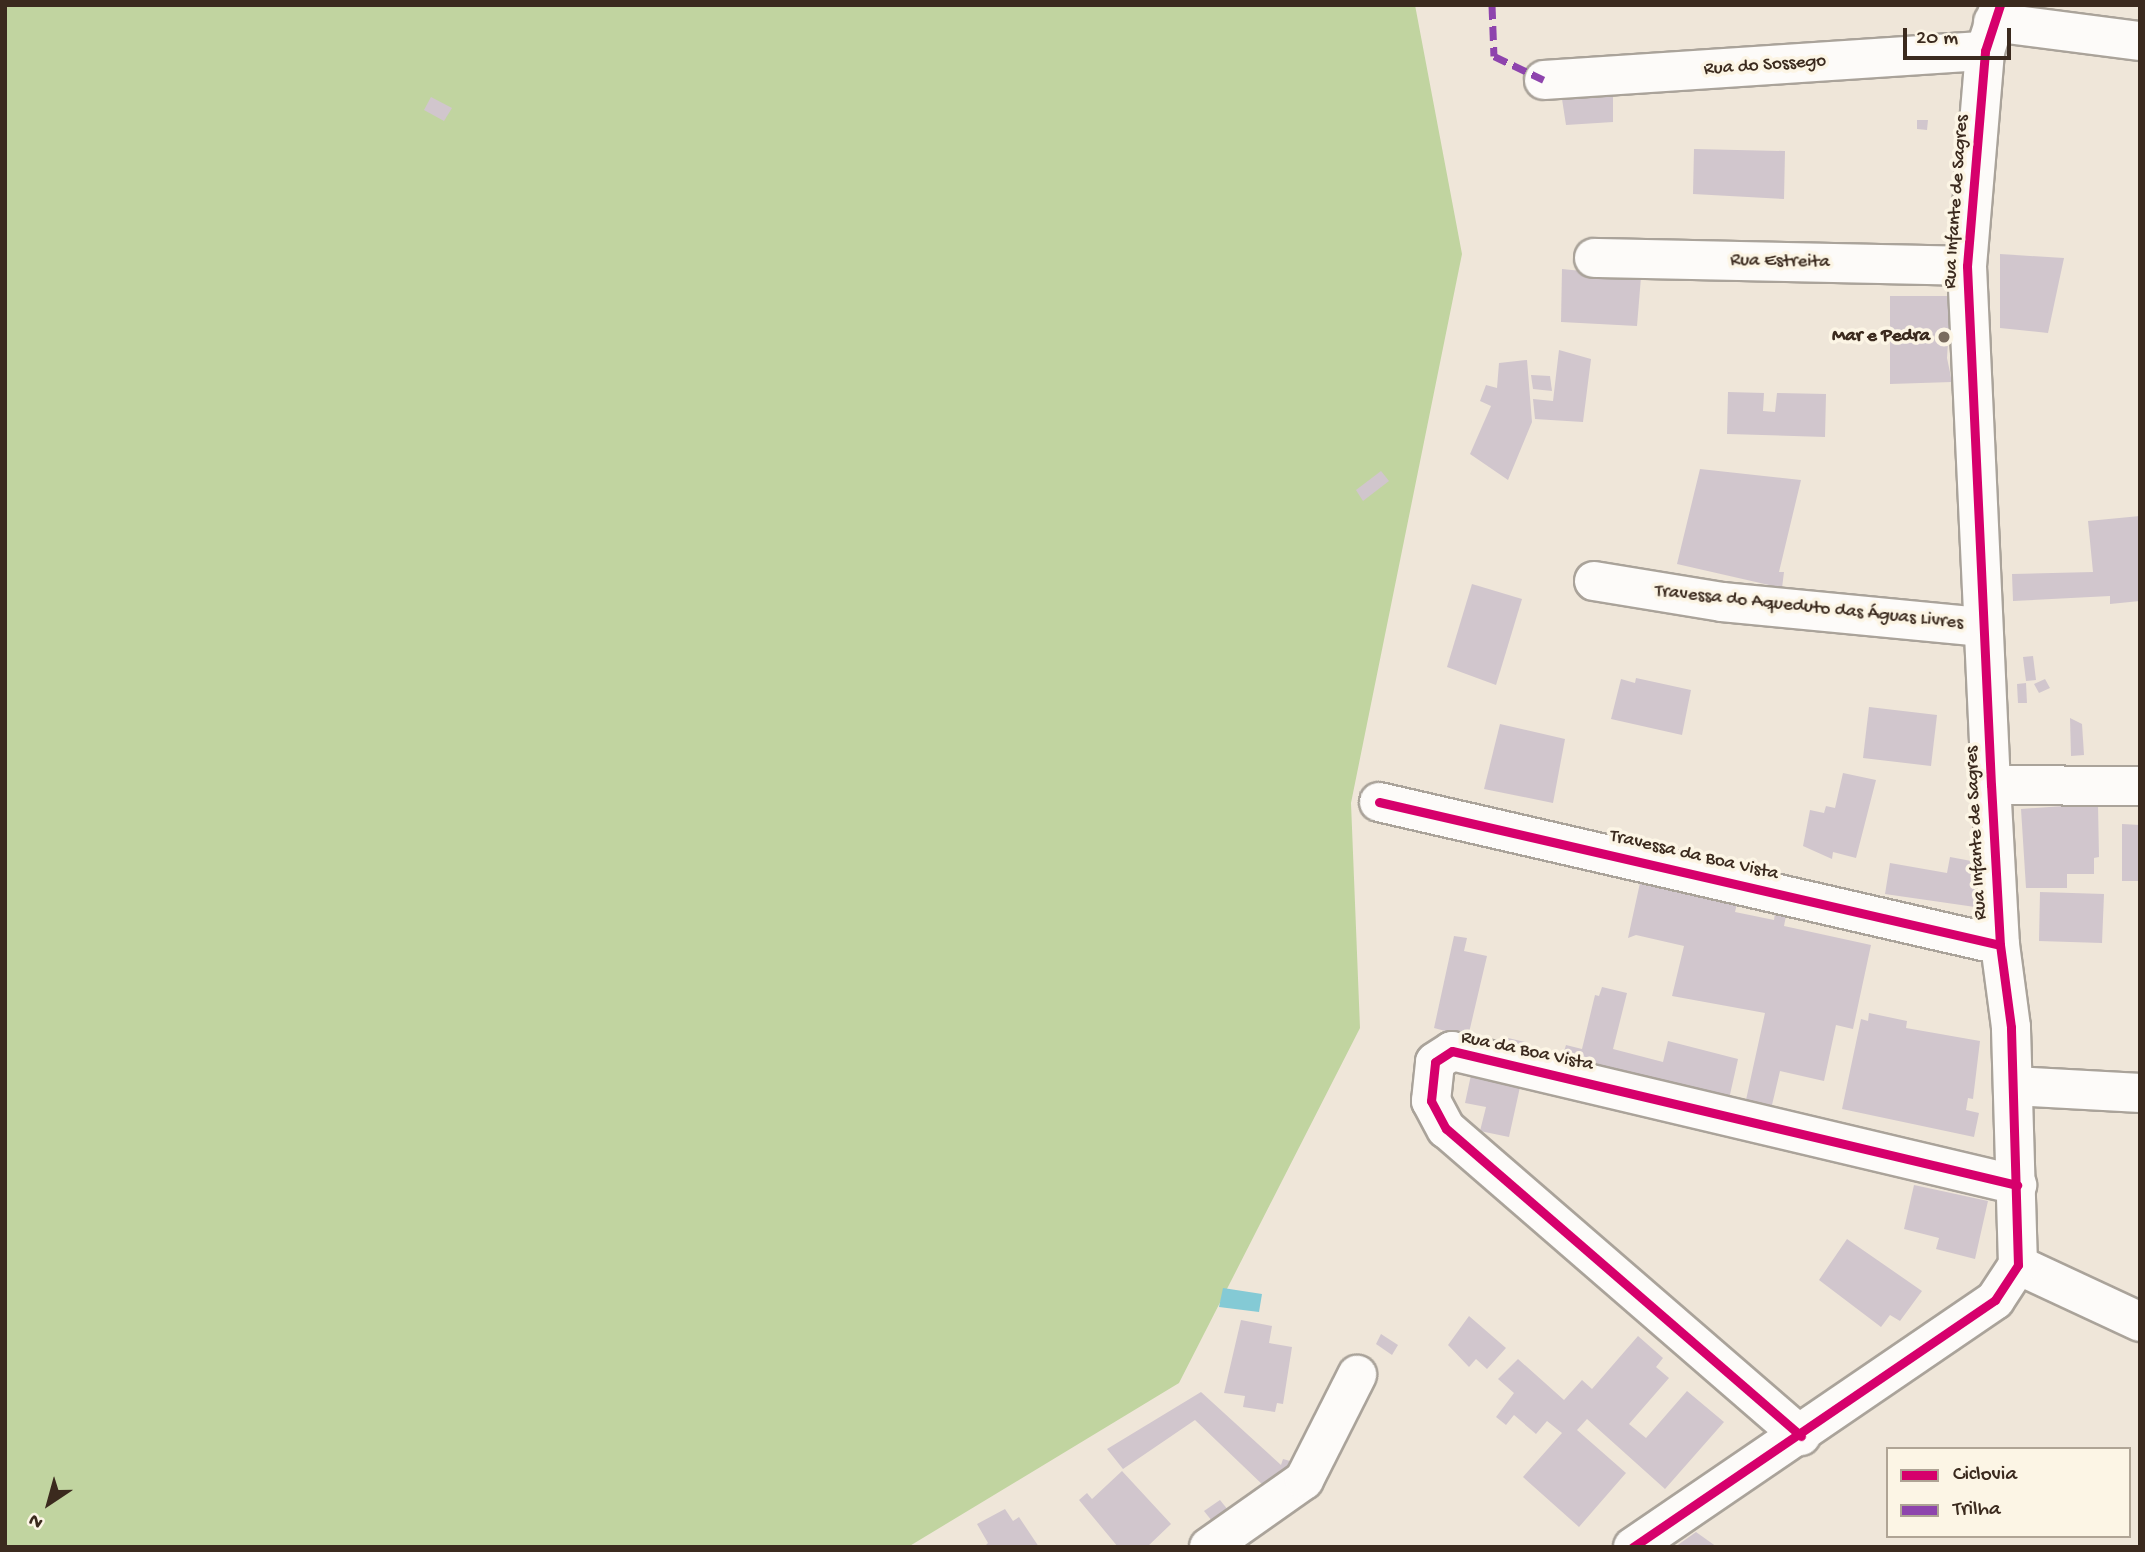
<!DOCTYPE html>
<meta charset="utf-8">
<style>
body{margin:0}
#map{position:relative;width:2145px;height:1552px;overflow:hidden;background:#efe6d9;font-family:"Gochi Hand",sans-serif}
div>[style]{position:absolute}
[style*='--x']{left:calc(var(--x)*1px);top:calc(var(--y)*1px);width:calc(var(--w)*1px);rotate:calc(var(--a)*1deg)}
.green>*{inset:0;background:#c1d4a0}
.water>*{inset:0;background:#84cad5}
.building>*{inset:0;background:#d1c6cd}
.roads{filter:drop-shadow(2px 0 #aaa39a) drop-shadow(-2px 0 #aaa39a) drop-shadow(0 2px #aaa39a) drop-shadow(0 -2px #aaa39a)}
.minor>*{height:38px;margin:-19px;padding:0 19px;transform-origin:19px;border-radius:19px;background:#fdfbf9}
.quiet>*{height:7px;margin-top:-3.5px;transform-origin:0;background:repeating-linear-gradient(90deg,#8e44ad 0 14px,transparent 0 21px)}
.cycleway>*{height:9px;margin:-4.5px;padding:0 4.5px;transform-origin:4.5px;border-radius:4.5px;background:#d6006c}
.dots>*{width:19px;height:19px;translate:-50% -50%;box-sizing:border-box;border:4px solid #fcf5e5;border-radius:50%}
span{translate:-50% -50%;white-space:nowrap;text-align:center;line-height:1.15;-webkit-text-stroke:7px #fcf5e5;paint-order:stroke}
.street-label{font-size:19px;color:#3b2a1e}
.poi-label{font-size:19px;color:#3b2a1e;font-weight:700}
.right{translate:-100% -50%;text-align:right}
.frame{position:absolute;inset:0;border:7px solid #3b2a1e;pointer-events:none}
.legend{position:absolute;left:1886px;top:1447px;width:245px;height:91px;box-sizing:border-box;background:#fcf5e5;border:2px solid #afa495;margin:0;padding:9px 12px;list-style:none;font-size:21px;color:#3b2a1e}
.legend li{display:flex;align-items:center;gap:14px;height:35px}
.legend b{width:35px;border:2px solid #afa495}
.north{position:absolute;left:14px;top:1468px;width:70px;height:70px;-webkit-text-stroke:5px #fcf5e5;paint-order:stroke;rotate:216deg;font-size:19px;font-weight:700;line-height:28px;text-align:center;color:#3b2a1e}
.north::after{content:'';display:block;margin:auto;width:24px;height:32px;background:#3b2a1e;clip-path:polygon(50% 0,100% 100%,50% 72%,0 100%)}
.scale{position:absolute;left:1903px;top:28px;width:108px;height:32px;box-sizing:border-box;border:4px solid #3b2a1e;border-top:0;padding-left:9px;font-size:21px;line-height:24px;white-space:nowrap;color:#3b2a1e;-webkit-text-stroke:5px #fcf5e5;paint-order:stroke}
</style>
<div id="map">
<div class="green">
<i style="clip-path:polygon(5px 5px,1415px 5px,1462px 254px,1351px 803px,1360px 1028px,1179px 1383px,908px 1547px,5px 1547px)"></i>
</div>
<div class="water">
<i style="clip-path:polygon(1223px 1288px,1262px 1294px,1259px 1312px,1219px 1307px)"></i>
</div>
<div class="building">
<i style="clip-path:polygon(1613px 95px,1613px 122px,1566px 125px,1562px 99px)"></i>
<i style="clip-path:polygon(431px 97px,452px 108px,444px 121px,424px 110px)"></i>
<i style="clip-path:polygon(1917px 120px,1928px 120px,1927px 130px,1917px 129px)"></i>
<i style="clip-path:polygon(1694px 149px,1785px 151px,1784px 199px,1693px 194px)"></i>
<i style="clip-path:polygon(2000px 254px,2064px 258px,2048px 333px,2000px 328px)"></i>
<i style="clip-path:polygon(1562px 269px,1641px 277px,1637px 326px,1561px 322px)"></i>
<i style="clip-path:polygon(1890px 296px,1951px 296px,1947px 358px,1952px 382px,1890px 384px)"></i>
<i style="clip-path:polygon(1559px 350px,1591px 359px,1583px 422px,1535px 419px,1533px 399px,1553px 401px)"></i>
<i style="clip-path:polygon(1527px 360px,1532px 422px,1508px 480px,1470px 454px,1491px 406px,1480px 401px,1486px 385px,1497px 388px,1499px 363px)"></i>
<i style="clip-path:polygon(1531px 375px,1550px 376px,1552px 391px,1533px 389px)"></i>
<i style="clip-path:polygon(1728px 392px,1764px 393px,1763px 411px,1775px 412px,1777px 393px,1826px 394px,1825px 437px,1727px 434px)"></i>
<i style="clip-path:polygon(1700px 469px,1801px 480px,1779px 572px,1784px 572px,1782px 588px,1677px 564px)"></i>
<i style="clip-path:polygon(1381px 471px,1389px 481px,1363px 501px,1356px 490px)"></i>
<i style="clip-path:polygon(2140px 516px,2140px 601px,2110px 604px,2110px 596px,2013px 601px,2012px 574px,2093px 572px,2088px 521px)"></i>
<i style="clip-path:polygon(1472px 584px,1522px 599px,1496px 685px,1447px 667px)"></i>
<i style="clip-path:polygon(2033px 656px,2036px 680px,2026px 681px,2023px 657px)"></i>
<i style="clip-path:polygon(1636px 678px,1691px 690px,1682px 735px,1611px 719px,1621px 679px,1635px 683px)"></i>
<i style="clip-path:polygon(2045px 679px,2050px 688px,2039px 693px,2034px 684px)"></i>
<i style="clip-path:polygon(2026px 683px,2027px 703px,2018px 703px,2017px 684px)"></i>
<i style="clip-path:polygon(1869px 707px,1937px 715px,1931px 766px,1863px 758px)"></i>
<i style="clip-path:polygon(2070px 718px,2082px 724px,2084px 755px,2071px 756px)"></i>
<i style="clip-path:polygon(1500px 724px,1565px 739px,1553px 803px,1484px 789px)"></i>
<i style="clip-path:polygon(1843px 773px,1876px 780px,1856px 858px,1833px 852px,1832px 859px,1803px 846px,1810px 810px,1824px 813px,1826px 806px,1835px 808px)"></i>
<i style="clip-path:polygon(2092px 804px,2098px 804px,2099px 857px,2094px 858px,2094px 874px,2067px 874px,2067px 888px,2026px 888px,2021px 809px)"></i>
<i style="clip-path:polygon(2122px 824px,2140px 825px,2140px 881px,2122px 881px)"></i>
<i style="clip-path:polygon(1950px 857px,1982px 863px,1975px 907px,1885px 894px,1890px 863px,1947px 873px)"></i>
<i style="clip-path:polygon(1640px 883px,1737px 904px,1735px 912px,1774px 920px,1775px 913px,1786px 916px,1784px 926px,1871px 945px,1853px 1029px,1836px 1025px,1824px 1081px,1780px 1071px,1772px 1105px,1746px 1100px,1765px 1013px,1672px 996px,1684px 946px,1636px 935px,1628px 938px)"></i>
<i style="clip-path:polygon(2040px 892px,2104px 894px,2102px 943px,2039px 941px)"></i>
<i style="clip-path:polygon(1454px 936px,1467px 938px,1464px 951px,1487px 956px,1468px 1037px,1434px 1028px)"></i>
<i style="clip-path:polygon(1602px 987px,1627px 993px,1613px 1049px,1663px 1062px,1668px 1041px,1738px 1059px,1729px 1099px,1562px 1058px,1566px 1045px,1582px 1049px,1595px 995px,1599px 996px)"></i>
<i style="clip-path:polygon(1869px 1013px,1907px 1021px,1906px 1028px,1980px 1041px,1973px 1099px,1968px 1098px,1966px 1110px,1979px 1113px,1974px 1137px,1842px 1109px,1861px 1019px,1868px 1021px)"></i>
<i style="clip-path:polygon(1508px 1038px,1525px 1042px,1524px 1049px,1506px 1045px)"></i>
<i style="clip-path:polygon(1471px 1075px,1520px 1087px,1509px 1137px,1480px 1131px,1486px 1107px,1465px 1103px)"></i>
<i style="clip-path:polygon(1914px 1185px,1988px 1201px,1975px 1259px,1936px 1249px,1939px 1238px,1904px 1229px)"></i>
<i style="clip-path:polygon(1847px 1239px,1922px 1291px,1900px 1321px,1890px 1315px,1881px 1327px,1819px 1280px)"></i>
<i style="clip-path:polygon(1469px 1316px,1506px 1348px,1487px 1369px,1476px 1359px,1469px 1367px,1448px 1345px)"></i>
<i style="clip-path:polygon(1241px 1320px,1272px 1326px,1269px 1343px,1292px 1347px,1283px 1404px,1277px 1403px,1275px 1412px,1243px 1407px,1245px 1396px,1224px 1393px)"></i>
<i style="clip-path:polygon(1381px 1334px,1398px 1345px,1392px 1355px,1376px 1344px)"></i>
<i style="clip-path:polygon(1638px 1336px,1663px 1358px,1656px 1367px,1669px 1378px,1629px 1424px,1646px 1438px,1687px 1391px,1724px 1422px,1665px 1489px,1587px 1419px,1577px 1430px,1626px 1473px,1579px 1527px,1523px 1477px,1562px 1433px,1547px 1421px,1536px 1434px,1514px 1415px,1506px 1425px,1496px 1417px,1514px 1393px,1498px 1379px,1518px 1359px,1564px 1400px,1582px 1380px,1592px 1389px)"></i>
<i style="clip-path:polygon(1201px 1392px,1281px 1465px,1283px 1459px,1290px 1461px,1291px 1467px,1265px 1487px,1195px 1420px,1123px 1469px,1107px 1449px)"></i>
<i style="clip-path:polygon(1122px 1471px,1171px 1524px,1147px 1547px,1118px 1547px,1079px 1500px,1087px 1493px,1092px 1499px)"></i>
<i style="clip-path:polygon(1220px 1500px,1228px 1510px,1212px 1521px,1204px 1511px)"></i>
<i style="clip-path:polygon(1005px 1509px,1013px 1521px,1019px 1517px,1039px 1547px,984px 1547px,988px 1543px,977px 1524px)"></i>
<i style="clip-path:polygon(1696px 1532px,1717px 1547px,1675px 1547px)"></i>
</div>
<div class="roads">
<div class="minor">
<i style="--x:1993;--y:22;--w:148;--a:7.4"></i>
<i style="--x:1544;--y:80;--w:442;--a:-3.8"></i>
<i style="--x:1594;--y:258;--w:373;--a:1.2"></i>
<i style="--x:1594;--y:581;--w:130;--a:9.3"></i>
<i style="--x:1722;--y:602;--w:262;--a:5.5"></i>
<i style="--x:1991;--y:785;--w:149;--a:0.4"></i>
<i style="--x:1379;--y:802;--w:637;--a:12.97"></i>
<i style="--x:2014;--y:1086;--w:126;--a:3.2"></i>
<i style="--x:2018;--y:1265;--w:135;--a:25"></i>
<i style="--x:1801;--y:1436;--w:469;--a:-139.1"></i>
<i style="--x:1446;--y:1129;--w:32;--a:-118"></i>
<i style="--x:1431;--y:1101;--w:39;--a:-84"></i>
<i style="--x:1435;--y:1062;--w:20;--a:-33"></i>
<i style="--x:1452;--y:1051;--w:581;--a:13.34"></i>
<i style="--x:1209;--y:1547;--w:116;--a:-35.2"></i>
<i style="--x:1304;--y:1480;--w:118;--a:-63.2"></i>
<i style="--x:1633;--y:1547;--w:438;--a:-34.3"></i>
<i style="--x:1995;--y:1300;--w:42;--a:-56.7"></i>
<i style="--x:2018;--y:1265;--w:238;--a:-91.7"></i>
<i style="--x:2011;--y:1027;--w:83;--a:-97.6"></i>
<i style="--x:2000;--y:945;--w:160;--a:-93.2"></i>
<i style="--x:1991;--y:785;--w:520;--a:-92.65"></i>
<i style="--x:1967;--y:266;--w:216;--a:-85.2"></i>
<i style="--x:1985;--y:51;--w:48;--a:-71.9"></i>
</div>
</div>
<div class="quiet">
<i style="--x:1492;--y:5;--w:51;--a:87.8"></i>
<i style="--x:1494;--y:56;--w:55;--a:25.6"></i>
</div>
<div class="cycleway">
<i style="--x:1379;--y:802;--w:637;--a:12.97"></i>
<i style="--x:1801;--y:1436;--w:469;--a:-139.1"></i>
<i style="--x:1446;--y:1129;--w:32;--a:-118"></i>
<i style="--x:1431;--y:1101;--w:39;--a:-84"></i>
<i style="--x:1435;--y:1062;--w:20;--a:-33"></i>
<i style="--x:1452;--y:1051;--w:581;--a:13.34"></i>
<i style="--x:1633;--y:1547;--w:438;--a:-34.3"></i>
<i style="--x:1995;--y:1300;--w:42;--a:-56.7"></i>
<i style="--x:2018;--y:1265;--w:238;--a:-91.7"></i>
<i style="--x:2011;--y:1027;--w:83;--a:-97.6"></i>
<i style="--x:2000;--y:945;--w:160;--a:-93.2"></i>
<i style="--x:1991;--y:785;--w:520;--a:-92.65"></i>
<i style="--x:1967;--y:266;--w:216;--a:-85.2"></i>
<i style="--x:1985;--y:51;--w:48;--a:-71.9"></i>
</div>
<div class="dots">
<i style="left:1944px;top:337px;background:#7a6c5f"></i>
</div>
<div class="street-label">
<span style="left:1765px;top:66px;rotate:-4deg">Rua do Sossego</span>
<span style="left:1957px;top:202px;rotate:-86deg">Rua Infante de Sagres</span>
<span style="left:1780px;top:262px;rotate:1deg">Rua Estreita</span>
<span style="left:1809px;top:608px;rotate:6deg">Travessa do Aqueduto das Águas Livres</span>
<span style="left:1977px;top:833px;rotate:-93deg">Rua Infante de Sagres</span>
<span style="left:1694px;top:856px;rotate:13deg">Travessa da Boa Vista</span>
<span style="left:1527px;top:1052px;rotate:12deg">Rua da Boa Vista</span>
</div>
<div class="poi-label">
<span class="right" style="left:1930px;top:337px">Mar e Pedra</span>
</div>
<div class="frame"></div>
<ul class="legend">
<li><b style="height:9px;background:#d6006c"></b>Ciclovia</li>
<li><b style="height:9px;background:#8e44ad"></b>Trilha</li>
</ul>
<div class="north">N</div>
<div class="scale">20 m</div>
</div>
